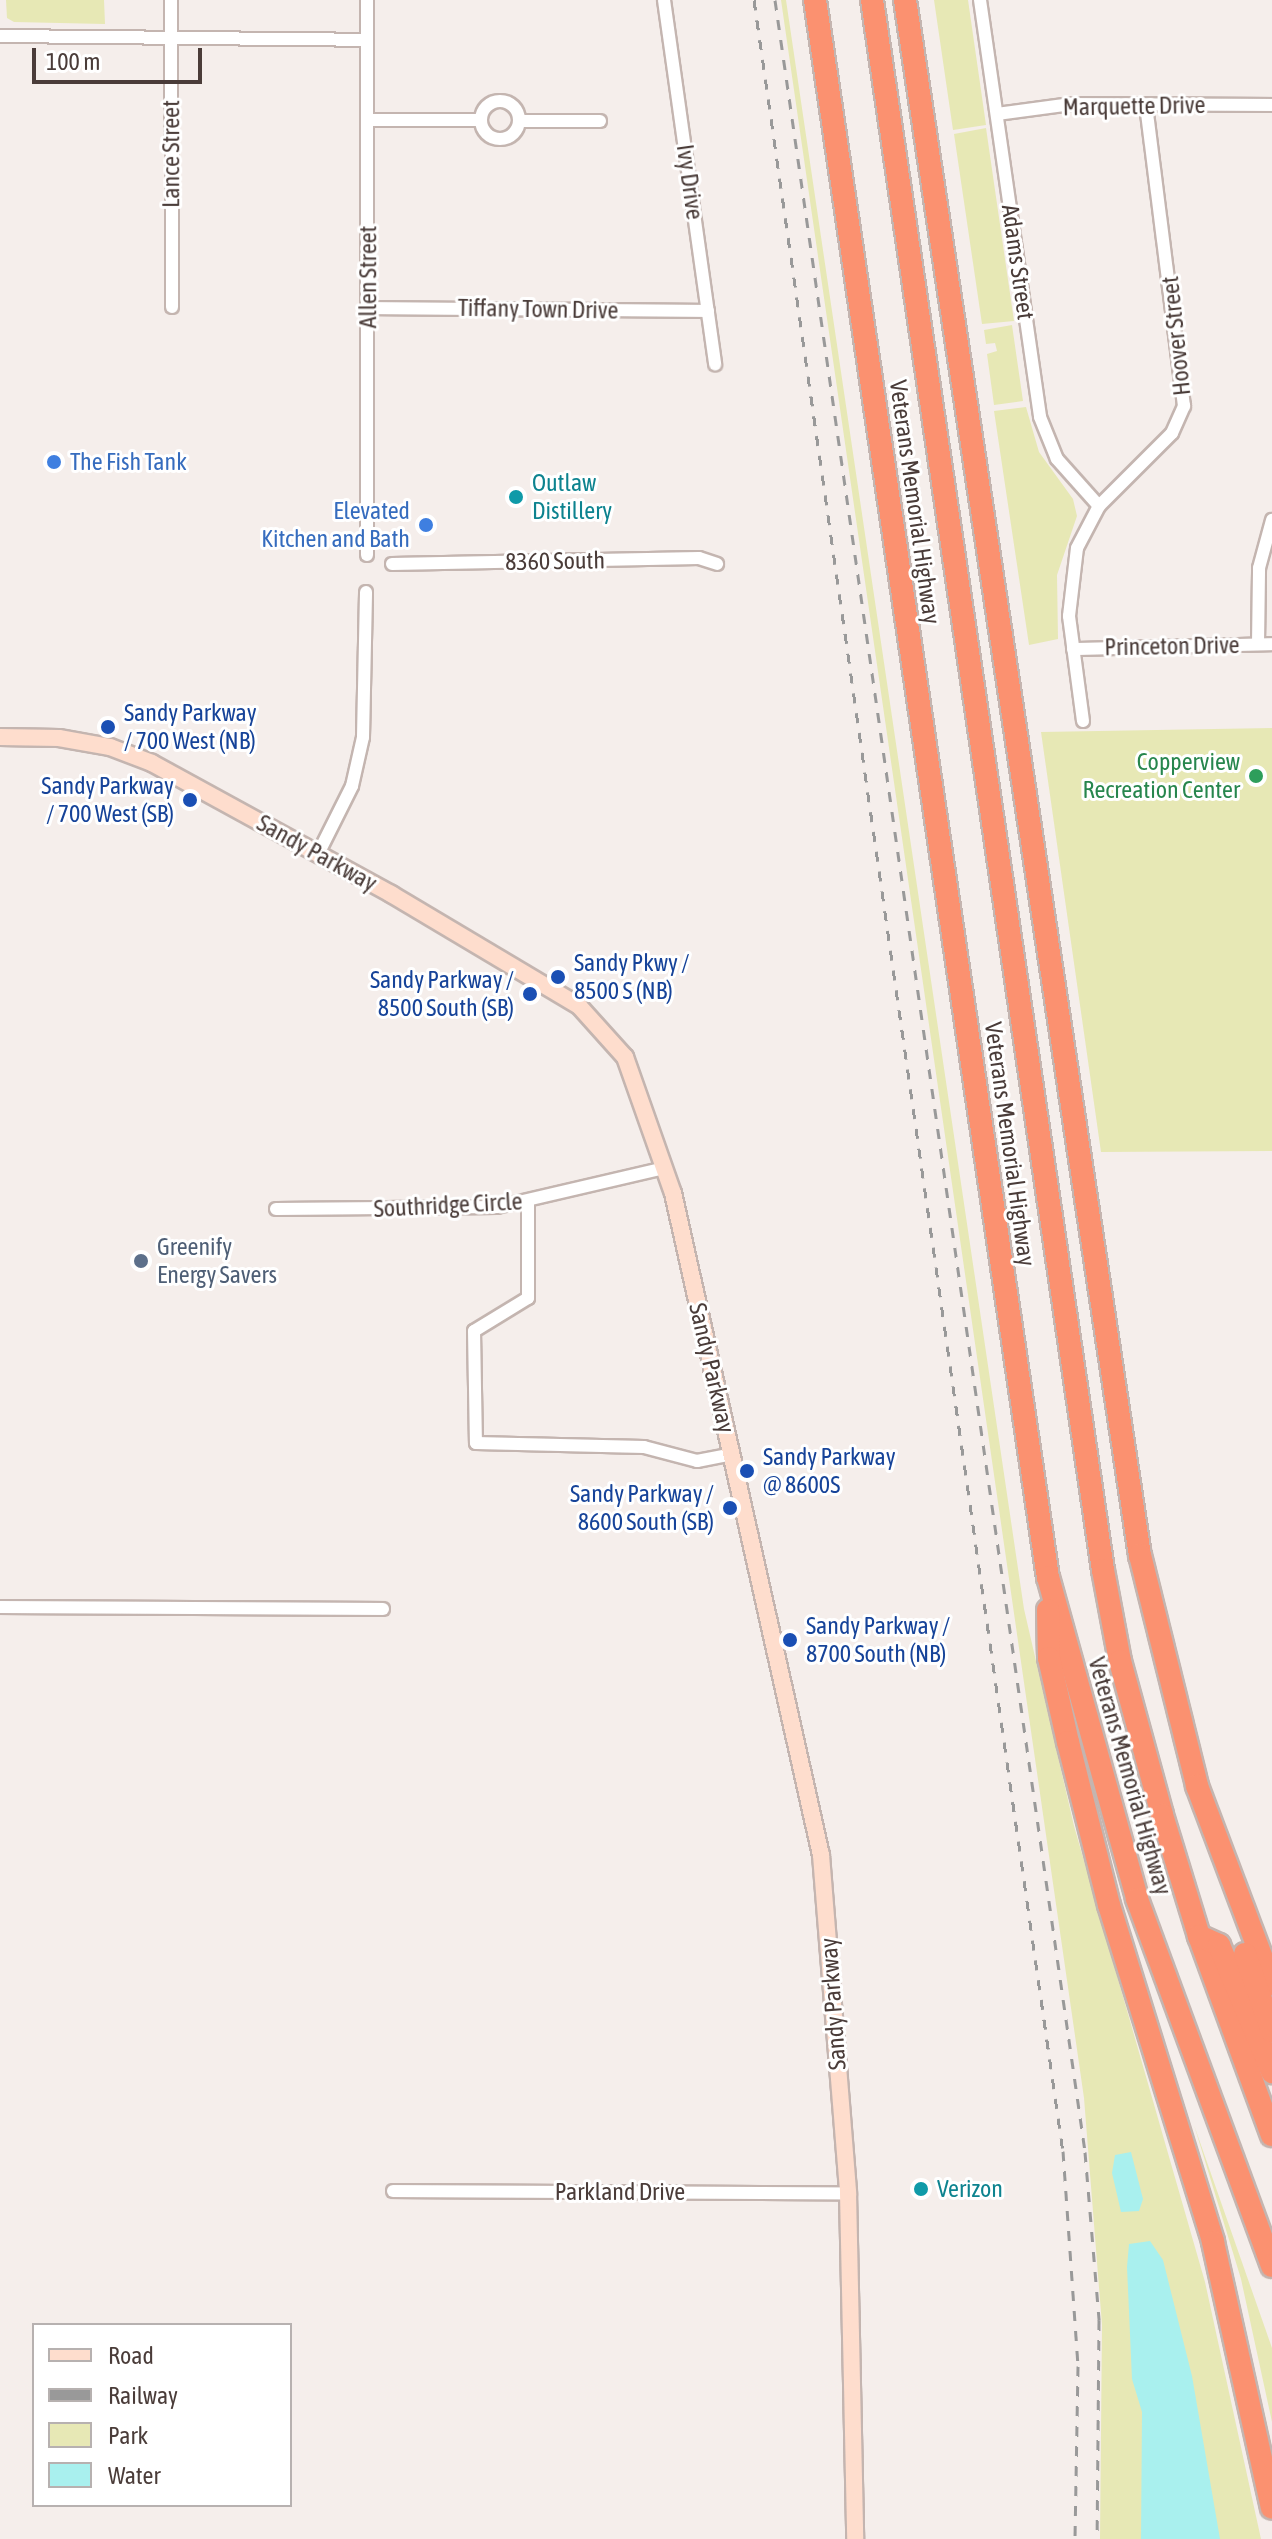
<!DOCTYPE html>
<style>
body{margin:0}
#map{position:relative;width:1272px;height:2539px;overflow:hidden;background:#f5eeeb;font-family:"Asap Condensed",sans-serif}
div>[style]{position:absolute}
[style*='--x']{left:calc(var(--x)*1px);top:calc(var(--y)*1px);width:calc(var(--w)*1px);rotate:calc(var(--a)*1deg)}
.green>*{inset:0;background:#e7e8b5}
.water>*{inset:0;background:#a9f0ee}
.roads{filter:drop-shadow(2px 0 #c4b5b0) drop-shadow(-2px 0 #c4b5b0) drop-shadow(0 2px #c4b5b0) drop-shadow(0 -2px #c4b5b0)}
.street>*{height:12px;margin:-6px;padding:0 6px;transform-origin:6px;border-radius:6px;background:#fff}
.street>.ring{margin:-6px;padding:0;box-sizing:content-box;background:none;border:12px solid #fff;border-radius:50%}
.secondary>*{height:16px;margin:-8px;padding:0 8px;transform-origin:8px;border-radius:8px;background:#feddcd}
.highway>*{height:22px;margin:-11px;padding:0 11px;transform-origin:11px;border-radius:11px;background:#fb9170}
.rail>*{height:3px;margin-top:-1.5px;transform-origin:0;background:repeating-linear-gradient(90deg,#999 0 10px,transparent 0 20px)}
.dots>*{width:22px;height:22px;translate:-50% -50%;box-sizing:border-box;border:4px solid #fff;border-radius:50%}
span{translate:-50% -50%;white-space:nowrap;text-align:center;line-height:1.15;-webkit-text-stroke:6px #fff;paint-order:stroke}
.street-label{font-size:24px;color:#4a3c39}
.shop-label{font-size:24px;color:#366cbe}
.left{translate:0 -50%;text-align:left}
.right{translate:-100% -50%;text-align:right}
.culture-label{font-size:24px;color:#0d838f}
.transit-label{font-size:24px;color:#164399}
.leisure-label{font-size:24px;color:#27864d}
.service-label{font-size:24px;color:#4e5e75}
.legend{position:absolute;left:32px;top:2323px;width:260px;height:184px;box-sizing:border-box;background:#fff;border:2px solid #b7b1b0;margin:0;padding:10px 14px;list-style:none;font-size:24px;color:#4a3c39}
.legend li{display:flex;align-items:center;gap:16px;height:40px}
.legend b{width:40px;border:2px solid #b7b1b0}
.scale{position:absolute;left:32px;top:48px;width:170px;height:36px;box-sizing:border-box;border:4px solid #4a3c39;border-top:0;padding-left:10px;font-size:24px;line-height:28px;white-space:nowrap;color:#4a3c39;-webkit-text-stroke:6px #fff;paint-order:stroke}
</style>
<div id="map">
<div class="green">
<i style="clip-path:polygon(6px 0,104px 0,105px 24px,14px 22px,7px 18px)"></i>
<i style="clip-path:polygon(781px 0,786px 0,1024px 1609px,1074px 1826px,1205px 2282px,1261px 2539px,1100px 2539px,1102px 2325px,1084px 2098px)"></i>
<i style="clip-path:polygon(934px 0,968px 0,986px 125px,953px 130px)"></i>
<i style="clip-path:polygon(986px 128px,1014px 321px,982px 324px,954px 134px)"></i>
<i style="clip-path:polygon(1012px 325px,1023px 401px,994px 405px,987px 354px,997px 351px,995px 343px,986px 344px,984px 330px)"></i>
<i style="clip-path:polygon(1026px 407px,1039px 452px,1073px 499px,1077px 516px,1057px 575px,1058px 639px,1029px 645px,994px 411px)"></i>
<i style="clip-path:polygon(1272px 728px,1272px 1151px,1101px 1152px,1041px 732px)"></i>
<i style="clip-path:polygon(1194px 2125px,1272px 2348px,1272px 2422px,1241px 2279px)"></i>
</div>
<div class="water">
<i style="clip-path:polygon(1131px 2152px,1143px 2199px,1139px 2211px,1121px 2212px,1112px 2173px,1115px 2155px)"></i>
<i style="clip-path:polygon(1150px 2241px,1163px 2260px,1192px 2376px,1220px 2539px,1141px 2539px,1142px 2412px,1132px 2379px,1127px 2267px,1129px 2244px)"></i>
</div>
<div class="roads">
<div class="street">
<i style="--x:171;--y:0;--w:307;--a:89.8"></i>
<i style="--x:367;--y:0;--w:555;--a:90"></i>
<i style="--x:664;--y:0;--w:368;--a:82"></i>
<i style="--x:980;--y:0;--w:421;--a:81.8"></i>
<i style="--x:1040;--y:417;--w:45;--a:68"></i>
<i style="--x:1057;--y:459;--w:63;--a:48.2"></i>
<i style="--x:0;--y:36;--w:367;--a:0.6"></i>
<i class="ring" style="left:481px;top:101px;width:26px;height:26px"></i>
<i style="--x:997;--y:114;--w:75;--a:-7.7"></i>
<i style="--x:1071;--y:104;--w:201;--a:0.3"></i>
<i style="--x:367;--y:120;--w:114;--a:0"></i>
<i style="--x:519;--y:121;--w:81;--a:0"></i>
<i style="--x:368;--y:308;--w:340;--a:0.5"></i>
<i style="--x:392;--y:564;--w:307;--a:-1.1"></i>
<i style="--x:699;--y:558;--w:19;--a:18"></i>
<i style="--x:1258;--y:644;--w:76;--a:-89.2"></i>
<i style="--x:1259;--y:568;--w:50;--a:-74.8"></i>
<i style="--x:1073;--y:649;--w:199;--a:-1.4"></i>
<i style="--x:1083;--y:721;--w:106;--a:-97.6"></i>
<i style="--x:1069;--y:616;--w:68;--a:-83.3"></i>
<i style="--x:1077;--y:548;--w:47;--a:-62.4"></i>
<i style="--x:1099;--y:506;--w:103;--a:-45"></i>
<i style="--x:1172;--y:433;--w:30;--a:-66"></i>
<i style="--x:1184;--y:406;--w:304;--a:-97.2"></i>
<i style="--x:318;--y:854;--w:76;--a:-63.4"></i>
<i style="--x:352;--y:786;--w:50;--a:-77.3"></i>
<i style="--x:363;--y:737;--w:145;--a:-88.8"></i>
<i style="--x:528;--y:1203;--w:95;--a:90"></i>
<i style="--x:528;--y:1298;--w:63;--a:148.6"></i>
<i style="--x:474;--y:1331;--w:112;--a:89"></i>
<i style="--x:476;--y:1443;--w:168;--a:1.4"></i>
<i style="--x:644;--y:1447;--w:55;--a:14.8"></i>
<i style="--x:697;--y:1461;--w:36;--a:-11"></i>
<i style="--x:276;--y:1209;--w:221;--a:-0.5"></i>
<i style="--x:497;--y:1207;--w:172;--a:-13.1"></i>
<i style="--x:0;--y:1607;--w:383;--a:0.3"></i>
<i style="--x:393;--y:2191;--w:455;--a:0.3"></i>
</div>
<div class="secondary">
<i style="--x:0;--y:737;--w:59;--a:1"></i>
<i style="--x:59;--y:738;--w:52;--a:10"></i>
<i style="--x:110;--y:747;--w:45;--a:20.9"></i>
<i style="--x:152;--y:763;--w:273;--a:28.7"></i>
<i style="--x:391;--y:894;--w:219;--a:30.8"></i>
<i style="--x:579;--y:1006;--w:69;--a:48"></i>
<i style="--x:625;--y:1057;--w:144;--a:70.6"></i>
<i style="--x:673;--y:1193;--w:678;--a:77.4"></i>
<i style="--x:821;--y:1855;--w:339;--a:85.4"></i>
<i style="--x:848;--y:2193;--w:346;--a:88.8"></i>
</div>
<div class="highway">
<i style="--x:815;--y:0;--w:1594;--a:81.6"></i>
<i style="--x:1048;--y:1577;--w:334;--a:74.5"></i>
<i style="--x:1137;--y:1899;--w:391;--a:69.8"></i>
<i style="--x:872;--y:0;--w:1587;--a:81.63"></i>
<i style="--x:1103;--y:1570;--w:93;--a:79.4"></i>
<i style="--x:1120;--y:1661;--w:160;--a:74.7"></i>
<i style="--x:1162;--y:1815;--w:127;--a:73"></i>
<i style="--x:1199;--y:1936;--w:212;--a:69.9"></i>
<i style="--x:905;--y:0;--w:1573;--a:81.41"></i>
<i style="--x:1140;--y:1555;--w:238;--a:76.1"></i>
<i style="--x:1197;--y:1786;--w:212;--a:69.3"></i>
<i style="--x:1048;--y:1610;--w:48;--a:88.8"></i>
<i style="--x:1049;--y:1658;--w:86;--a:77.3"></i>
<i style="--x:1068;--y:1742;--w:168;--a:75.9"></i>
<i style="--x:1109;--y:1905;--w:353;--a:72.8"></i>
<i style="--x:1213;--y:2242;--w:272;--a:77.5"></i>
<i style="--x:1199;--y:1936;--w:22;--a:24"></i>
<i style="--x:1219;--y:1945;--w:138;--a:67.3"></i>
<i style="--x:1245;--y:1954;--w:82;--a:70.7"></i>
</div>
</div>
<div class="rail">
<i style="--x:754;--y:0;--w:2173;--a:81.83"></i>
<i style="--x:1063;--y:2151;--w:216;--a:86"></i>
<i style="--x:1078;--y:2366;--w:173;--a:91"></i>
<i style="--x:775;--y:0;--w:2174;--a:81.8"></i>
<i style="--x:1085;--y:2152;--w:169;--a:85.2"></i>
<i style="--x:1099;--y:2320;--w:219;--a:90.5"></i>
</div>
<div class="dots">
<i style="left:54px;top:462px;background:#3f7fe0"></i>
<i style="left:516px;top:497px;background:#0f9aa8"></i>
<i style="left:426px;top:525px;background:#3f7fe0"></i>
<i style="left:108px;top:727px;background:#1a4fb4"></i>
<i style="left:1256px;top:776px;background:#2e9e5b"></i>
<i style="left:190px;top:800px;background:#1a4fb4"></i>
<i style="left:558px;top:977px;background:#1a4fb4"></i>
<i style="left:530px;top:994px;background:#1a4fb4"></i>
<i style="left:141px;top:1261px;background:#5c6f8a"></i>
<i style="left:747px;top:1471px;background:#1a4fb4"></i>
<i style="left:730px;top:1508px;background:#1a4fb4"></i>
<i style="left:790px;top:1640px;background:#1a4fb4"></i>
<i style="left:921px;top:2189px;background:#0f9aa8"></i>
</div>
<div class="street-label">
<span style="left:1134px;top:106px;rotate:-1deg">Marquette Drive</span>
<span style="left:171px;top:154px;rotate:-90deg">Lance Street</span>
<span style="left:690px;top:182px;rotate:82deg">Ivy Drive</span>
<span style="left:1018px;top:262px;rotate:82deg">Adams Street</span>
<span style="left:368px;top:277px;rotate:-90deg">Allen Street</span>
<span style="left:538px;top:309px;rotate:1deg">Tiffany Town Drive</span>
<span style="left:1176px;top:336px;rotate:-96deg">Hoover Street</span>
<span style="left:915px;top:502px;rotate:82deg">Veterans Memorial Highway</span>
<span style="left:555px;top:561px;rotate:-1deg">8360 South</span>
<span style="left:1172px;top:646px;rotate:-1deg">Princeton Drive</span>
<span style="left:317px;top:853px;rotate:29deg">Sandy Parkway</span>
<span style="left:1010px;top:1144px;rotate:82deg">Veterans Memorial Highway</span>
<span style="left:448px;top:1205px;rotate:-3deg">Southridge Circle</span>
<span style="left:712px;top:1368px;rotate:77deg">Sandy Parkway</span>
<span style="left:1130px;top:1776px;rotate:74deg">Veterans Memorial Highway</span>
<span style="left:833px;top:2004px;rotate:-94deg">Sandy Parkway</span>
<span style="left:620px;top:2192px">Parkland Drive</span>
</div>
<div class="shop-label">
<span class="left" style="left:70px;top:462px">The Fish Tank</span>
<span class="right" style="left:410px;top:525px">Elevated<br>Kitchen and Bath</span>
</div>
<div class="culture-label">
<span class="left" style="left:532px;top:497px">Outlaw<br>Distillery</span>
<span class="left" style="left:937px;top:2189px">Verizon</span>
</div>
<div class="transit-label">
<span class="left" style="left:124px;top:727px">Sandy Parkway<br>/ 700 West (NB)</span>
<span class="right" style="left:174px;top:800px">Sandy Parkway<br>/ 700 West (SB)</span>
<span class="left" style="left:574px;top:977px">Sandy Pkwy /<br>8500 S (NB)</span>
<span class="right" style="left:514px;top:994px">Sandy Parkway /<br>8500 South (SB)</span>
<span class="left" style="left:763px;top:1471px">Sandy Parkway<br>@ 8600S</span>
<span class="right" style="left:714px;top:1508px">Sandy Parkway /<br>8600 South (SB)</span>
<span class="left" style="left:806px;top:1640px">Sandy Parkway /<br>8700 South (NB)</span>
</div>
<div class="leisure-label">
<span class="right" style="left:1240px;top:776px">Copperview<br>Recreation Center</span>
</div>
<div class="service-label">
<span class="left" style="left:157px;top:1261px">Greenify<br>Energy Savers</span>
</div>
<ul class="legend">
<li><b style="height:10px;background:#feddcd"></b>Road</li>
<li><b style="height:10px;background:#999"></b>Railway</li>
<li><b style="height:22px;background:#e7e8b5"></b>Park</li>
<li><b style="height:22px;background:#a9f0ee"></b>Water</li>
</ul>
<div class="scale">100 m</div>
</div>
